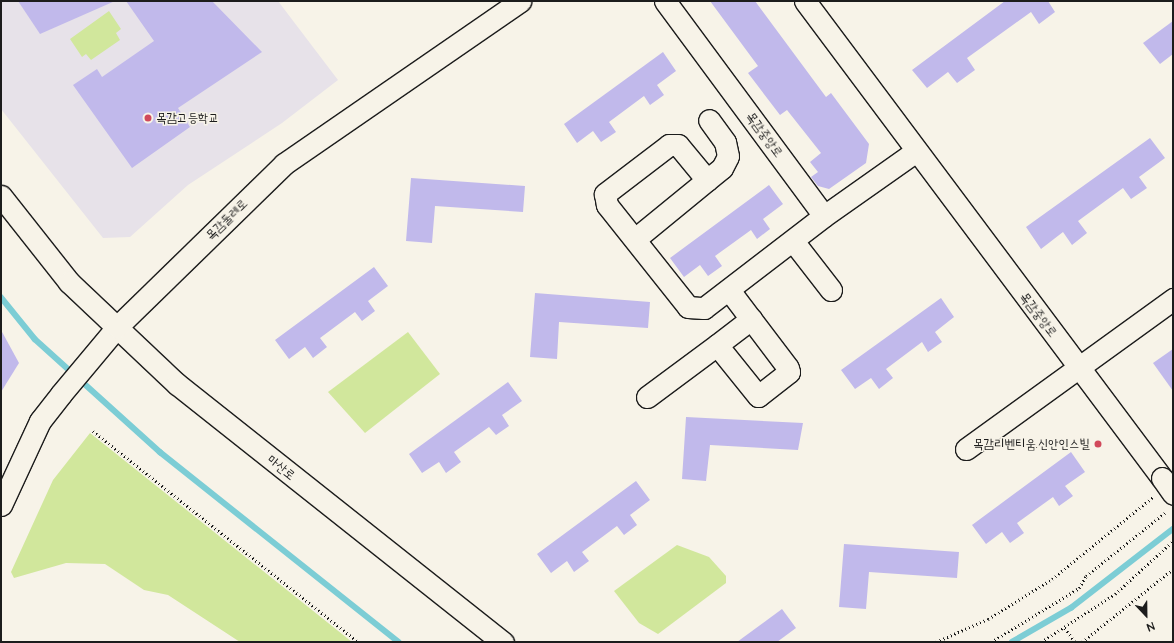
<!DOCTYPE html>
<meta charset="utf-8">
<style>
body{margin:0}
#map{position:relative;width:1174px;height:643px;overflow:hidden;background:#f7f3e8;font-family:"Architects Daughter","Poor Story",sans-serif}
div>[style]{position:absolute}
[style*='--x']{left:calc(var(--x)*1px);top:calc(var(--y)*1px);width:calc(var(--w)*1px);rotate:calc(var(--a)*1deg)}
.built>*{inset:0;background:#e7e2e9}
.green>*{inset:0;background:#d1e79c}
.stream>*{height:5.5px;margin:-2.75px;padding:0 2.75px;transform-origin:2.75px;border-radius:2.75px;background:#7ccdd5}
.building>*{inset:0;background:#c1b9eb}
.path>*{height:2.5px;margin-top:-1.25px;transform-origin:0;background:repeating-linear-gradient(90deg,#1c1c1c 0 1px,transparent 0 4px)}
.roads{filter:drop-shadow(1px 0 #1c1c1c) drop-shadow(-1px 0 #1c1c1c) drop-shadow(0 1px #1c1c1c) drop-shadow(0 -1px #1c1c1c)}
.minor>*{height:21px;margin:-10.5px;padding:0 10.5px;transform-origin:10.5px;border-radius:10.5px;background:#f7f3e8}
.bridges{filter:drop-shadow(1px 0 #1c1c1c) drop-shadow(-1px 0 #1c1c1c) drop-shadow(0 1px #1c1c1c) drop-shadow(0 -1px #1c1c1c)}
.minor-bridge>*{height:21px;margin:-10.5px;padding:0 10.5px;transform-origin:10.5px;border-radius:10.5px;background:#f7f3e8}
.dots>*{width:11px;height:11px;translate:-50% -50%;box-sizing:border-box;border:2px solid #f7f3e8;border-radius:50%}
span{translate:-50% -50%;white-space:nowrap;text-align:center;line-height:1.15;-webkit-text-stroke:3px #f7f3e8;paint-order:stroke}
.poi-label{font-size:13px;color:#1c1c1c}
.left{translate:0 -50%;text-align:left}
.right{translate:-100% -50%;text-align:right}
.street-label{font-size:13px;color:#1c1c1c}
.frame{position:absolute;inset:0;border:2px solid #1c1c1c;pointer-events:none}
.north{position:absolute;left:1126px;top:595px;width:40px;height:40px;-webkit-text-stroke:3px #f7f3e8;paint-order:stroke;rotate:158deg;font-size:11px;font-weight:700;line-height:16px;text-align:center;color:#1c1c1c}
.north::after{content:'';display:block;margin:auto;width:14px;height:18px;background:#1c1c1c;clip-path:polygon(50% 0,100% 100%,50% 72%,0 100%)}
</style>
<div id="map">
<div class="built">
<i style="clip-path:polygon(1px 1px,278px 1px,338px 80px,282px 123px,188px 185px,130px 237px,103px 238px,1px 109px)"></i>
</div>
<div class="green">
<i style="clip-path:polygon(109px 11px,121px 29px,116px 33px,120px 40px,91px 60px,86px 54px,82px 57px,70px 39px)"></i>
<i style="clip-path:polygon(408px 332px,440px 374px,365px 433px,328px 392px)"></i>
<i style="clip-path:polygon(90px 433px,352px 642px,240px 642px,168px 595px,144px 590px,105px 564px,66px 563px,14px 578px,11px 572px,53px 480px)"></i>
<i style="clip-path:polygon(677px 545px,709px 557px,726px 576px,726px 583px,658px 634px,639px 623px,614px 591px)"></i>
</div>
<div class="stream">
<i style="--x:1;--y:297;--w:54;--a:51"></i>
<i style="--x:35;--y:339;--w:169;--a:42.1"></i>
<i style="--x:160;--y:452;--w:305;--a:38.5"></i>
<i style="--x:1012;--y:642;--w:68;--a:-30"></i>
<i style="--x:1071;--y:608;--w:129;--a:-37.8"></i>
</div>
<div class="building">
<i style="clip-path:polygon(18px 1px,115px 1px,40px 34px)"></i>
<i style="clip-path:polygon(126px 1px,212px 1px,262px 52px,178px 108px,190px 127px,132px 168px,73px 85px,97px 69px,102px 77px,154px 41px)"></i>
<i style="clip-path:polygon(710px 1px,755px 1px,826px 97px,831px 93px,869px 144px,866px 163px,829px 189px,818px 186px,811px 177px,818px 172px,810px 162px,821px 153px,787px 110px,780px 115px,748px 73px,758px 66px)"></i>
<i style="clip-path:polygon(1005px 1px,1048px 1px,1055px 12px,1039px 24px,1031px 12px,967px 58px,975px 70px,957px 83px,948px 72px,927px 88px,912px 70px)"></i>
<i style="clip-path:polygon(1173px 21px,1173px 54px,1160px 64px,1143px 43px)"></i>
<i style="clip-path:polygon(663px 52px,676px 71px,657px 85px,664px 95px,650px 105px,644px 96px,609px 122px,616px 132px,601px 142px,593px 131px,577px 143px,564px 124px)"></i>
<i style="clip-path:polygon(1150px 138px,1165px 158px,1139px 177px,1147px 188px,1131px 199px,1123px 188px,1078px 221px,1087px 233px,1072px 245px,1063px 232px,1041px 249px,1026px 227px)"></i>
<i style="clip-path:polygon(411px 178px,525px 186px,523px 212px,435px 206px,432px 243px,406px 241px)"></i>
<i style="clip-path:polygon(769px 185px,783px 204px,763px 219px,770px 229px,757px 239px,751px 230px,715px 256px,722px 266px,708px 276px,700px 265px,684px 277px,670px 258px)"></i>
<i style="clip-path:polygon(374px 267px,388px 286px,368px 301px,375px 311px,362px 321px,355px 312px,320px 338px,327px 347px,313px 358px,305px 347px,289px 359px,275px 340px)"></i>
<i style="clip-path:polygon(535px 293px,650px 302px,648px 328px,559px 322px,557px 359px,530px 357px)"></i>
<i style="clip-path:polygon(941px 298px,954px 317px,935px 332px,942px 342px,928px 352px,922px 342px,886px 369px,893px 378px,879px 389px,871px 378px,855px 389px,841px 370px)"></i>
<i style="clip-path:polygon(1px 330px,19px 363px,1px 392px)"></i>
<i style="clip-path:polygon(1173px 349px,1173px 391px,1153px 363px)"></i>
<i style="clip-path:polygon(508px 382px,522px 401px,502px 415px,509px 426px,496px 435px,489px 427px,454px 452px,461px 462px,446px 473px,439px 462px,422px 473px,409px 454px)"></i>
<i style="clip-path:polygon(686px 417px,803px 423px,798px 450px,710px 445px,706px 481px,682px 479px)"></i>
<i style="clip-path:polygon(1071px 452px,1085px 472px,1065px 486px,1073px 496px,1059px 506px,1053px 497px,1017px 523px,1024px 533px,1010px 543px,1002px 532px,986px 544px,972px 525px)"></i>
<i style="clip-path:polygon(636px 481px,650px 500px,630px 515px,637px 525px,624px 535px,617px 526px,582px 552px,589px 561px,574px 572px,567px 561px,551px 573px,537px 554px)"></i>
<i style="clip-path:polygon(844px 544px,959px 552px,957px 578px,869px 572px,866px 609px,839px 607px)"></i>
<i style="clip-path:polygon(782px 609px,796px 628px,777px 642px,737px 642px)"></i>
</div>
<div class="path">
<i style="--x:93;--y:431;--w:339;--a:38.5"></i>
<i style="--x:1065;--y:628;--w:17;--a:54"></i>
<i style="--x:936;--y:642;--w:57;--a:-23.9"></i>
<i style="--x:988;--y:619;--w:75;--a:-32"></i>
<i style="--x:1052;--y:579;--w:130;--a:-39.1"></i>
<i style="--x:991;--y:642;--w:103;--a:-31.5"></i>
<i style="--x:1079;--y:588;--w:14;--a:-60"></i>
<i style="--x:1086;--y:576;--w:102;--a:-38.7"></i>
<i style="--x:1041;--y:642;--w:88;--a:-33"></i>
<i style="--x:1115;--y:594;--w:79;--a:-42.4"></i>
<i style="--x:1082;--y:642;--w:117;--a:-38.7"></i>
</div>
<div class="roads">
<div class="minor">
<i style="--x:665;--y:1;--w:267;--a:53.5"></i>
<i style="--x:824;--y:216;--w:113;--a:-35.2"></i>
<i style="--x:805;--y:1;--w:596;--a:53.19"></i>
<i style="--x:707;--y:180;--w:19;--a:-39"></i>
<i style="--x:722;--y:168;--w:13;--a:-63"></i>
<i style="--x:728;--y:156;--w:14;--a:-102"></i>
<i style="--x:725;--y:142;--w:27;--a:-126"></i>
<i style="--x:1;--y:196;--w:110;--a:51.7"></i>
<i style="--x:69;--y:282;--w:149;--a:43.4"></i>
<i style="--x:177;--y:384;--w:416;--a:38.4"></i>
<i style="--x:635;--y:239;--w:93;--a:-39.3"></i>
<i style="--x:707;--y:180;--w:45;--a:-129.6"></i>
<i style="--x:678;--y:145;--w:9;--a:180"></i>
<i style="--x:669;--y:145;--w:81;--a:142.6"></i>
<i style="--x:605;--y:194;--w:11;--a:80"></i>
<i style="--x:607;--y:205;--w:130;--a:51.5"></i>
<i style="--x:688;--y:307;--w:16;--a:4"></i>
<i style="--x:704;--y:308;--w:151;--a:-37.5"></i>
<i style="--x:793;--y:241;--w:62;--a:52.2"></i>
<i style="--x:729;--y:290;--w:36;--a:53"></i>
<i style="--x:751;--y:319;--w:61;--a:52.9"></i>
<i style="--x:788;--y:368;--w:4;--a:76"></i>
<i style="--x:789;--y:372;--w:39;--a:142"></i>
<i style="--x:758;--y:396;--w:65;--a:-128.8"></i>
<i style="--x:717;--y:345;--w:43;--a:-37.4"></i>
<i style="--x:647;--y:397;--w:87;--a:-36.6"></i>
<i style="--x:966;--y:449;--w:256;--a:-35.9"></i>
<i style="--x:1;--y:505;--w:93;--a:-65.1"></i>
<i style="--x:40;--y:421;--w:34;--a:-52"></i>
<i style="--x:61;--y:394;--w:87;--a:-50.1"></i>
<i style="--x:117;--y:327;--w:233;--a:-44.3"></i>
<i style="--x:284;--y:164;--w:287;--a:-34.6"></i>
</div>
</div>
<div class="bridges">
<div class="minor-bridge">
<i style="--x:1162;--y:478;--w:19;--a:55"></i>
</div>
</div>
<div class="dots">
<i style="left:148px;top:118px;background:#d1495b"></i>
<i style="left:1098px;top:444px;background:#d1495b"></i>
</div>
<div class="poi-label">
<span class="left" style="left:156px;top:118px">목감고등학교</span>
<span class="right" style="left:1090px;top:444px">목감리벤티움.신안인스빌</span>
</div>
<div class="street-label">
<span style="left:764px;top:135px;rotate:54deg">목감중앙로</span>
<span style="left:227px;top:220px;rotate:-44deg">목감둘레로</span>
<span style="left:1038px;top:315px;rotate:53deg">목감중앙로</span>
<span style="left:281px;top:468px;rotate:39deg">마산로</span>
</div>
<div class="frame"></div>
<div class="north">N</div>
</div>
